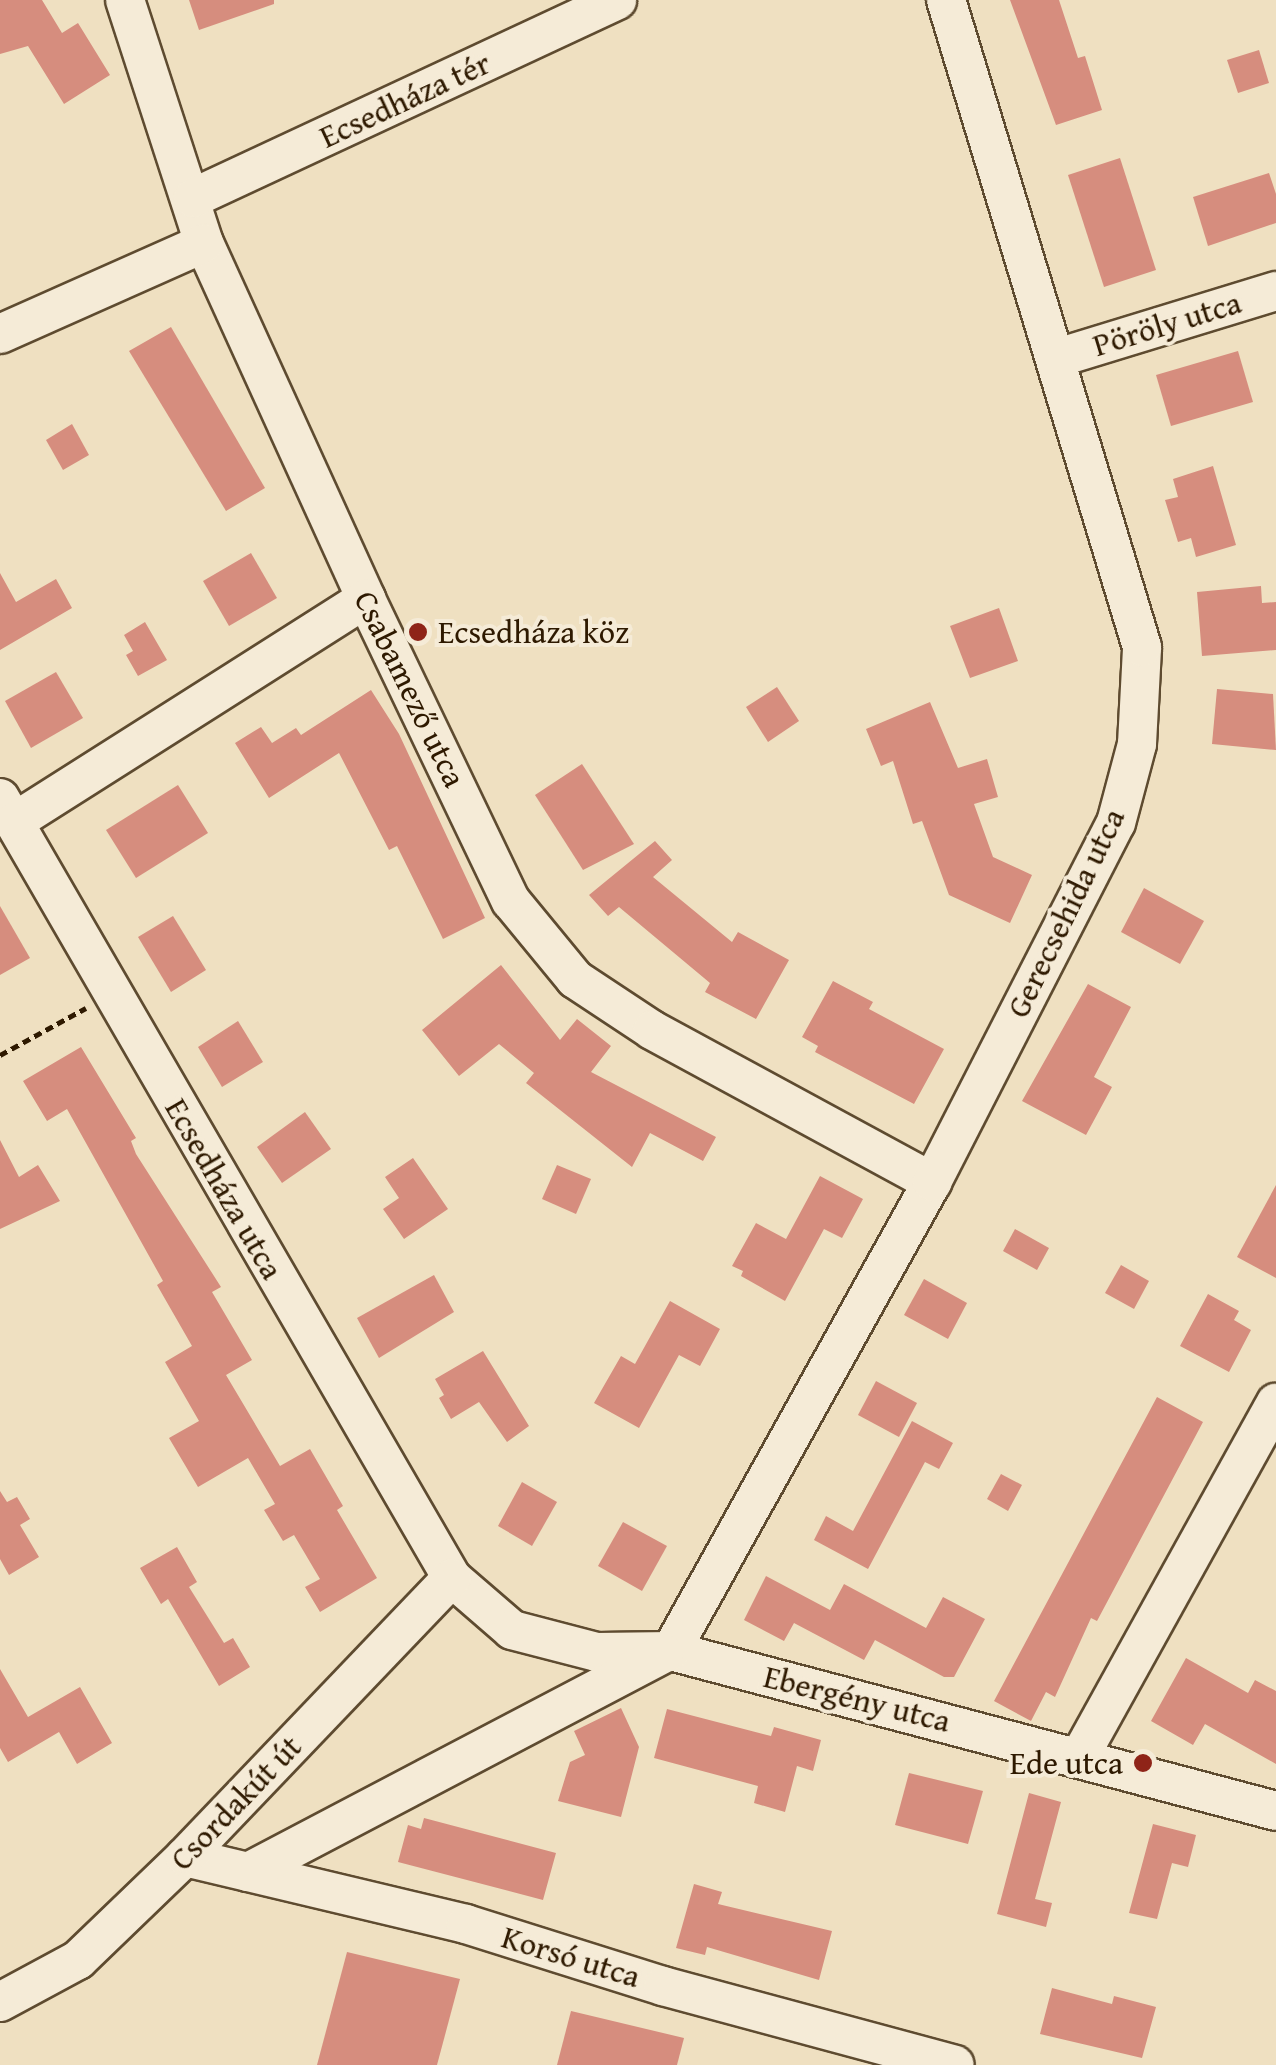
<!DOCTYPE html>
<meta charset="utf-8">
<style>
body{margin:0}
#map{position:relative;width:1276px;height:2065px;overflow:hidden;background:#efe0c1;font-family:"Gentium Book Plus",serif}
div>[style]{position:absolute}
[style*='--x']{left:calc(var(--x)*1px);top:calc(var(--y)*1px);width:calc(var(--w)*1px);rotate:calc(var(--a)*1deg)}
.building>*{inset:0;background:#d68d7e}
.path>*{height:5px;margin-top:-2.5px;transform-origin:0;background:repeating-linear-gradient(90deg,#2e1900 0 8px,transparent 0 13px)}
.roads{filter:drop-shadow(2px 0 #5e4b30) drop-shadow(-2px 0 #5e4b30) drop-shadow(0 2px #5e4b30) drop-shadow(0 -2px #5e4b30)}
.minor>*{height:38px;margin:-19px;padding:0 19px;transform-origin:19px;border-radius:19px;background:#f5ebd7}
.dots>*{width:28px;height:28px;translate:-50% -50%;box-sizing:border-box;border:5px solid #f5ebd7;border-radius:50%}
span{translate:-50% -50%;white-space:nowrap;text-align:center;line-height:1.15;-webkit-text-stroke:8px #f5ebd7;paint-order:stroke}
.street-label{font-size:32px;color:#2e1900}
.poi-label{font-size:32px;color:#2e1900}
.left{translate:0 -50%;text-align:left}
.right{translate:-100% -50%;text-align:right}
</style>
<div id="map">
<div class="building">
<i style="clip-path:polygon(0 0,42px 0,62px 33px,78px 23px,110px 75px,64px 104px,28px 46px,0 54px)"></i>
<i style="clip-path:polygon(189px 0,274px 0,274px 4px,199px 30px)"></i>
<i style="clip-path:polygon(1010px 0,1059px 0,1078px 58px,1085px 56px,1102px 110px,1056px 125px)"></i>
<i style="clip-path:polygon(1259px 50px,1269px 83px,1238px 93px,1227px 60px)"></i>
<i style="clip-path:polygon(1120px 158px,1156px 270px,1104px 287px,1068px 175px)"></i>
<i style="clip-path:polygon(1269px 173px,1276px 194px,1276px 223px,1208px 246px,1193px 197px)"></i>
<i style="clip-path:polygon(171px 327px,265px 488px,226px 511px,129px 351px)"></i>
<i style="clip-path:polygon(1238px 351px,1253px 402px,1171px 426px,1156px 375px)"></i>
<i style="clip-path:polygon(72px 424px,89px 455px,63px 470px,46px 440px)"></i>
<i style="clip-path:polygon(1213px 466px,1236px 545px,1196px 557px,1191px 538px,1178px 542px,1165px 500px,1178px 497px,1173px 479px)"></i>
<i style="clip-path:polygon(251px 553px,277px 598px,229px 626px,203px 581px)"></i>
<i style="clip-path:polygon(0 573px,16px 602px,56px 579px,72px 608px,0 650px)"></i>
<i style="clip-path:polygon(1261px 586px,1262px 603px,1276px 602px,1276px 650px,1202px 656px,1197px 592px)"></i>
<i style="clip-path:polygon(999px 608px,1018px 661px,970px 678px,950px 626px)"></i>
<i style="clip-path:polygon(145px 622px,167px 660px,138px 676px,126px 655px,133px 651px,124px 635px)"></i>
<i style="clip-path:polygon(56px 672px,83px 718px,31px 748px,5px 701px)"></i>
<i style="clip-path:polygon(777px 687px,799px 721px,768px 742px,746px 707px)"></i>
<i style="clip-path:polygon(1217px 689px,1273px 694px,1276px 750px,1212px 744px)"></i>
<i style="clip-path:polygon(371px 690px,399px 734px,485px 918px,443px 939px,397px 846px,389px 850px,339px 753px,269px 798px,235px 743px,261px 727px,272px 743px,296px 728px,301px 735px)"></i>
<i style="clip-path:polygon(930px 702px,958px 768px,987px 759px,998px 797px,974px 804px,993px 857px,1032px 875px,1010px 923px,949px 895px,922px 821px,913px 824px,893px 761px,881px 766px,866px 729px)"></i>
<i style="clip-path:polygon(582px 764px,634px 844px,583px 870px,535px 795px)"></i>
<i style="clip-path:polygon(178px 785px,208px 833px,136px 878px,106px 830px)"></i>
<i style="clip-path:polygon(655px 841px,672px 860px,653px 877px,732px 942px,738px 932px,789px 960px,756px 1019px,705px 992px,710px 983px,619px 907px,608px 916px,589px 895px)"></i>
<i style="clip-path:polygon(1144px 888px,1204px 921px,1180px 964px,1121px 932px)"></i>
<i style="clip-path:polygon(0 906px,30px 958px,0 975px)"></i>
<i style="clip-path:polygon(173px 916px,206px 970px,171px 992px,138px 937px)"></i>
<i style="clip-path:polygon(501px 965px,560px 1040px,577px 1019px,611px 1046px,591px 1072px,716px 1137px,703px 1161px,650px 1133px,632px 1167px,526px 1083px,534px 1073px,499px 1044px,459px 1076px,422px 1030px)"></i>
<i style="clip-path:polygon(833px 981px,873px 1002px,869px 1009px,944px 1049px,914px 1104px,815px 1052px,818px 1046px,802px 1037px)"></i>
<i style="clip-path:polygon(1088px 984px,1131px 1007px,1094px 1077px,1112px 1087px,1086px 1135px,1022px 1101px)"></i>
<i style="clip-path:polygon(238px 1021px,263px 1062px,222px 1087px,198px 1047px)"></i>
<i style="clip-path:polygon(81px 1047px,136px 1138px,131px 1141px,136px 1154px,221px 1287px,212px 1292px,252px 1360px,226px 1375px,280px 1466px,310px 1449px,343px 1506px,337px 1510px,377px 1578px,320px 1612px,305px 1587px,320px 1579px,294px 1535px,283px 1541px,264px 1510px,275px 1504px,248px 1458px,198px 1487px,169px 1438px,199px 1421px,165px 1362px,192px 1346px,157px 1285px,163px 1281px,67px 1109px,47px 1121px,23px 1081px)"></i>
<i style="clip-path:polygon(305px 1112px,331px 1149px,282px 1183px,257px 1147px)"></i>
<i style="clip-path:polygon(0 1140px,19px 1177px,38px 1165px,60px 1201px,0 1229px)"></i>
<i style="clip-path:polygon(413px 1158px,448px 1209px,404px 1239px,383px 1209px,399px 1198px,385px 1177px)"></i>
<i style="clip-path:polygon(557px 1165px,591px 1179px,576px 1214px,542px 1199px)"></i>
<i style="clip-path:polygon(820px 1176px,863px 1199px,842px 1238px,824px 1229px,785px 1301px,741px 1276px,743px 1271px,732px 1266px,756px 1223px,786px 1239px)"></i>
<i style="clip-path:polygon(1276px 1185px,1276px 1278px,1237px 1257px)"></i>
<i style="clip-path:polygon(1015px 1229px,1049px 1248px,1037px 1270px,1003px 1251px)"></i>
<i style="clip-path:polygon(1121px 1265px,1149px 1281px,1134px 1309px,1105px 1293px)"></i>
<i style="clip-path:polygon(434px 1275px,454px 1312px,379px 1358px,357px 1318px)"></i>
<i style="clip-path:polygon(924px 1279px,967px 1303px,948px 1339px,904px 1315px)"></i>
<i style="clip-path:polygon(1208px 1294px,1239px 1311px,1234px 1320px,1251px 1330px,1229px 1372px,1180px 1346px)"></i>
<i style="clip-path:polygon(670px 1301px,720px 1329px,700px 1366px,679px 1355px,639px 1428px,594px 1403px,621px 1356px,635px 1364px)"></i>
<i style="clip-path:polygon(483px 1351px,529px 1426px,507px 1442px,479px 1402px,451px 1419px,439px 1398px,444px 1395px,435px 1379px)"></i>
<i style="clip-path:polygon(876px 1381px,917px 1403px,899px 1437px,858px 1415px)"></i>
<i style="clip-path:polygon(1157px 1397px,1203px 1422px,1097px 1621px,1091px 1618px,1055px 1697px,1046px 1692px,1031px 1721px,994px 1701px)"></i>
<i style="clip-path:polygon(912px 1421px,953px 1443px,939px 1469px,925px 1462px,868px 1569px,814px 1540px,826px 1516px,853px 1531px)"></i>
<i style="clip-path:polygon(1001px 1474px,1022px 1485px,1008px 1511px,987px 1499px)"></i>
<i style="clip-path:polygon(522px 1482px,557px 1502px,532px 1546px,498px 1526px)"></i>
<i style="clip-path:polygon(0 1491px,7px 1502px,17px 1497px,30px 1519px,20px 1525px,39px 1557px,9px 1575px,0 1559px)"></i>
<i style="clip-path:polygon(623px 1522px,667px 1546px,642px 1591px,598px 1566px)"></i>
<i style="clip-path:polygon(177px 1547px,197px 1582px,189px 1587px,224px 1643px,233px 1638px,250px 1667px,219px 1686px,168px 1599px,161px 1604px,140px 1568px)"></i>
<i style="clip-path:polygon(766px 1576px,830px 1610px,844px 1584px,926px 1628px,943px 1597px,985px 1619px,954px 1677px,944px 1677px,875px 1640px,864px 1660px,794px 1623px,784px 1641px,744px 1620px)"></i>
<i style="clip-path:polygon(1186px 1658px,1248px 1693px,1255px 1680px,1276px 1691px,1276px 1764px,1205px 1724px,1193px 1745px,1151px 1721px)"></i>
<i style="clip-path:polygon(0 1669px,28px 1717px,80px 1687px,112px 1743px,77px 1764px,59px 1732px,8px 1762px,0 1748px)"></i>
<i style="clip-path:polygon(621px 1708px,639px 1747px,621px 1817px,558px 1801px,570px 1762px,585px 1755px,574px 1731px)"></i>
<i style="clip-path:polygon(667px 1709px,771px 1736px,774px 1727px,821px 1740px,813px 1771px,797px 1766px,785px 1812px,754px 1803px,758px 1786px,654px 1758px)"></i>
<i style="clip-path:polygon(909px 1773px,983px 1791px,968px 1844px,895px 1825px)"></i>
<i style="clip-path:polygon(1029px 1793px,1061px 1802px,1035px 1899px,1052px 1903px,1046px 1927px,997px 1914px)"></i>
<i style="clip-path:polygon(424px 1818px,556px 1853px,543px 1900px,398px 1862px,408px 1825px,421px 1829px)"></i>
<i style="clip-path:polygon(1153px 1824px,1196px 1835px,1188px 1867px,1172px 1863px,1157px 1919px,1129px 1913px)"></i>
<i style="clip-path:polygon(694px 1884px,722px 1892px,718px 1904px,832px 1931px,819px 1980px,707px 1947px,705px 1955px,676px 1948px)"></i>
<i style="clip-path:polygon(347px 1952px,460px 1979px,437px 2065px,317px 2065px)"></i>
<i style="clip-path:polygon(1052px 1988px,1112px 2004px,1114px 1996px,1156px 2007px,1142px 2058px,1040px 2034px)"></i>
<i style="clip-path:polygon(571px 2011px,684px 2038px,677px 2065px,557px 2065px)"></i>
</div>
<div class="path">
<i style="--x:0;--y:1055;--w:98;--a:-28.7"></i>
</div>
<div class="roads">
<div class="minor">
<i style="--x:125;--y:0;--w:256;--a:72"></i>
<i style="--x:204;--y:243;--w:391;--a:65.5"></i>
<i style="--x:366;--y:599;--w:335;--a:64.4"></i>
<i style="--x:511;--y:901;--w:101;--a:50.6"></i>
<i style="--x:575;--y:979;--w:92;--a:33.5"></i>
<i style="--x:652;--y:1030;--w:319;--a:28.5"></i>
<i style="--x:193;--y:198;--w:468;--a:-25"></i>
<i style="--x:0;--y:334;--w:223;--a:-24"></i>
<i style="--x:1057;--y:358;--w:229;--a:-17"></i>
<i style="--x:0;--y:798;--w:902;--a:59.91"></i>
<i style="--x:452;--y:1578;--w:79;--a:40.9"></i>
<i style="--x:512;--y:1630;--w:88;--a:14.5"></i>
<i style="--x:597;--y:1652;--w:74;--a:-0.8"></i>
<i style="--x:671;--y:1651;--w:626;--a:14.81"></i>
<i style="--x:14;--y:822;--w:417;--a:-32.4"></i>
<i style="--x:671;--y:1651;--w:537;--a:-60.9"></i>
<i style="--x:932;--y:1182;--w:403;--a:-62.9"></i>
<i style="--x:1116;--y:823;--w:82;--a:-75.1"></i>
<i style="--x:1137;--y:744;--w:97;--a:-87"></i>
<i style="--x:1142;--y:647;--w:676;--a:-106.85"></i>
<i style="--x:1080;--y:1756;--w:404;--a:-61"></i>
<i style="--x:185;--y:1857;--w:289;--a:13.4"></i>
<i style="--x:466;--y:1924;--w:207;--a:17.5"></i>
<i style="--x:663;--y:1986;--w:302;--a:15.1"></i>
<i style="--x:248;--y:1872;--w:470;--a:-27.7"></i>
<i style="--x:0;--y:2002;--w:89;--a:-28.3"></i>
<i style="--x:78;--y:1960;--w:149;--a:-43.9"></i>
<i style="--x:185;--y:1857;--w:386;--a:-46.3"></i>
</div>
</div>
<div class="dots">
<i style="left:418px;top:632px;background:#8f2418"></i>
<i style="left:1143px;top:1763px;background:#8f2418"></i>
</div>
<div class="street-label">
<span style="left:405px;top:100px;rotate:-25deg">Ecsedháza tér</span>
<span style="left:1167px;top:324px;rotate:-17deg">Pöröly utca</span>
<span style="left:410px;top:689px;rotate:64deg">Csabamező utca</span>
<span style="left:1066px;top:913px;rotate:-64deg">Gerecsehida utca</span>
<span style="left:224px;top:1189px;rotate:60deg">Ecsedháza utca</span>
<span style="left:857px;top:1699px;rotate:14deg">Ebergény utca</span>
<span style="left:236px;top:1803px;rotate:-46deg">Csordakút út</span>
<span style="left:571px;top:1957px;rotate:17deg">Korsó utca</span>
</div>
<div class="poi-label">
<span class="left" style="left:438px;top:632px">Ecsedháza köz</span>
<span class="right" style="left:1123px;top:1763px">Ede utca</span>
</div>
</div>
